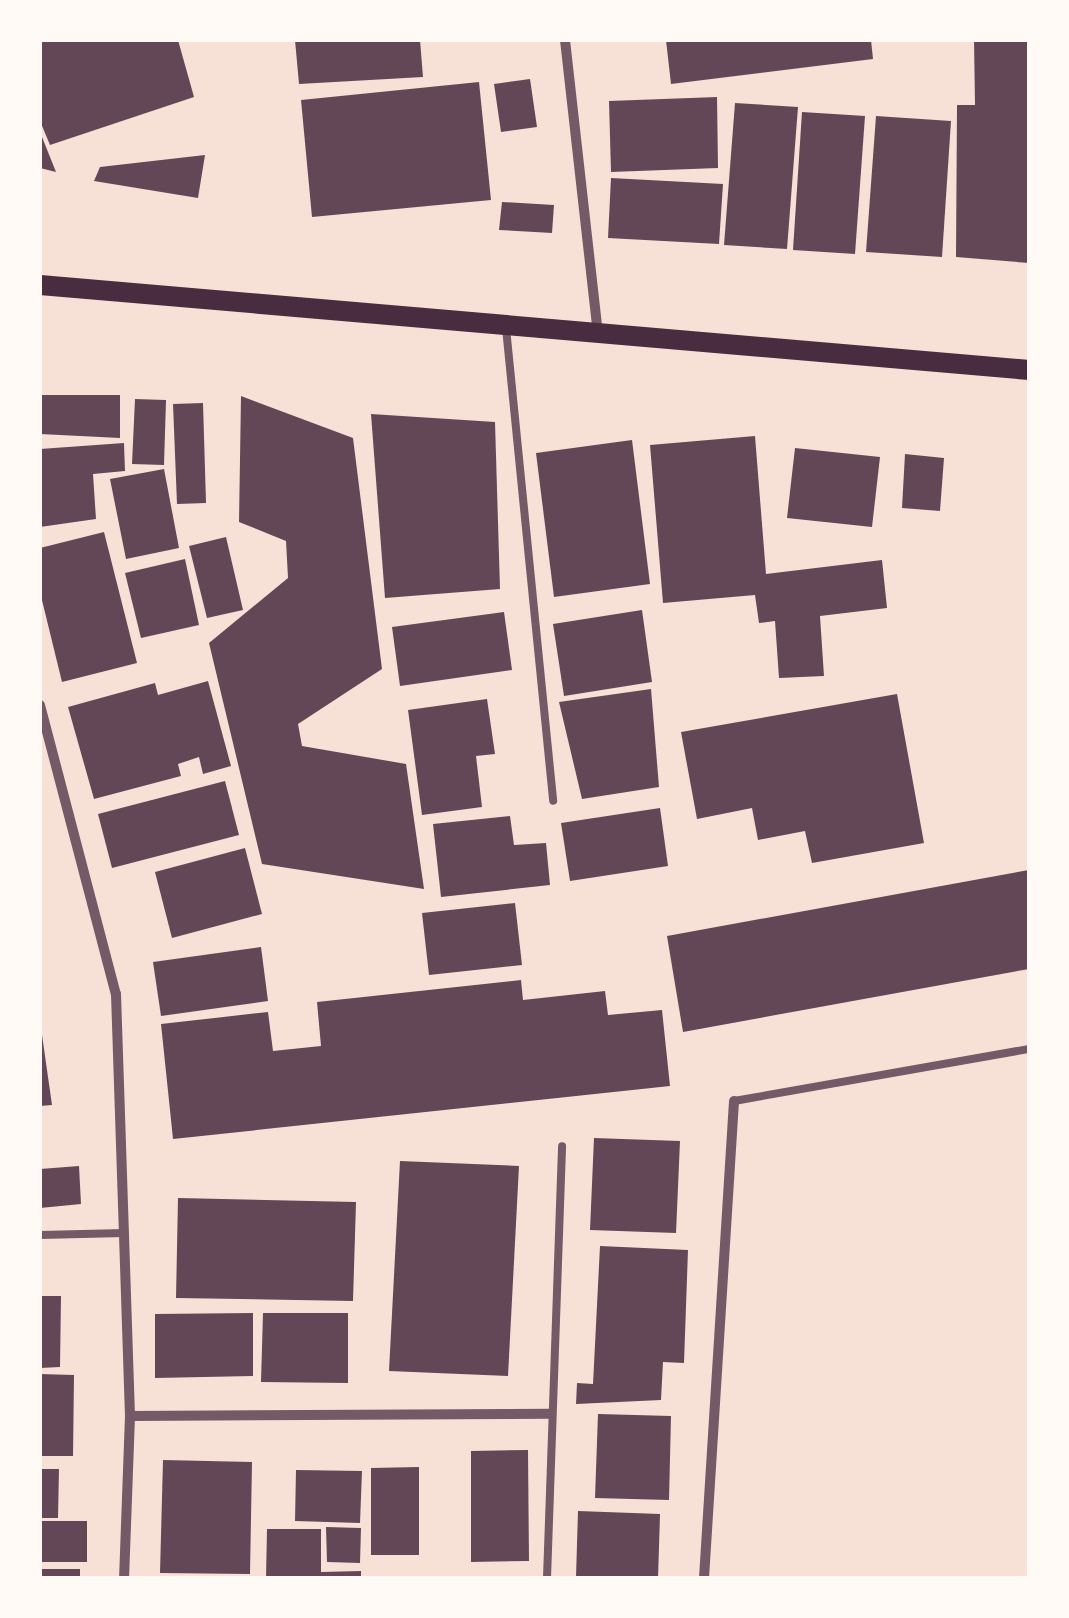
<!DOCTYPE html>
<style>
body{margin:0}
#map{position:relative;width:1069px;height:1618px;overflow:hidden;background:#f7e1d7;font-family:Signika,sans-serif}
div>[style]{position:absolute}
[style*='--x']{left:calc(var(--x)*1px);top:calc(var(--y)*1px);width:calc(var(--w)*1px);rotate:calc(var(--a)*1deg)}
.building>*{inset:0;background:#644757}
.service>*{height:8px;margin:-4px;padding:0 4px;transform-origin:4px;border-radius:4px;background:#755966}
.minor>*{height:10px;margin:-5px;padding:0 5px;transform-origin:5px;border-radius:5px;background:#755966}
.secondary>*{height:20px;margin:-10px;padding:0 10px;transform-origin:10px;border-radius:10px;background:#4a2c40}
span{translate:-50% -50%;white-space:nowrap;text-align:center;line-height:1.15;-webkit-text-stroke:10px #fffaf5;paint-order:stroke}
.frame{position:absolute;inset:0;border:42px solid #fffaf5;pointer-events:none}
</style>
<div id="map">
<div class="building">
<i style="clip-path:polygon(40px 40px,178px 40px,194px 97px,50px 145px,40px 121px)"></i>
<i style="clip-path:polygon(295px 40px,420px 40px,423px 77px,299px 84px)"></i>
<i style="clip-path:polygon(666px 40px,871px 40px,873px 59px,671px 84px)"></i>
<i style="clip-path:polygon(974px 40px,1029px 40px,1029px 263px,956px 257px,957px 105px,975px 105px)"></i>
<i style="clip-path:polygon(530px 79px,537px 127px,501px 132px,494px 84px)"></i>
<i style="clip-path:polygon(479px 82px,491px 200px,312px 217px,301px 100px)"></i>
<i style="clip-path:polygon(717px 97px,718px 168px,611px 172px,609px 101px)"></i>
<i style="clip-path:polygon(735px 103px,798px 107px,787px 249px,724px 245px)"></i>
<i style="clip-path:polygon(802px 112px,865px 116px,855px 254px,793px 250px)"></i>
<i style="clip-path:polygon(876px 116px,951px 121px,942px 257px,866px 252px)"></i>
<i style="clip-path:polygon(40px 132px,56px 172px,40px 168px)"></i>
<i style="clip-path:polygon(205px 155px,198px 198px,94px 181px,100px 167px)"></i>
<i style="clip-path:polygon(611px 178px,723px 184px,719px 244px,608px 238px)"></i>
<i style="clip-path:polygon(502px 202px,554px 205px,552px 233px,499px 230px)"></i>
<i style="clip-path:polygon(40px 395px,120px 395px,120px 438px,40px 434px)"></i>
<i style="clip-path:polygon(241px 396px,353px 438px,382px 669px,298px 724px,302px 746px,406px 764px,424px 889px,262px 864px,209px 643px,288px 578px,286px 541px,239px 522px)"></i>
<i style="clip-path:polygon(135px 399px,166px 400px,164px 465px,132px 464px)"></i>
<i style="clip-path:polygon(203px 403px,206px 503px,177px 504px,173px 404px)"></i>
<i style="clip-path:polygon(371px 414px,495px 422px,500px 589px,385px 598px)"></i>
<i style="clip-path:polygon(755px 436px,766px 574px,882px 560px,887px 608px,820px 616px,824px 676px,779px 678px,775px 621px,759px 623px,755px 595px,663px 603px,650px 445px)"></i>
<i style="clip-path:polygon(632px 440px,650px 584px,554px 597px,536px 453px)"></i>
<i style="clip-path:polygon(124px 443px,125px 471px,93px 474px,96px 519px,40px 527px,40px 449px)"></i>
<i style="clip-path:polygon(795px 448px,880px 457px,872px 527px,787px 518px)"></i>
<i style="clip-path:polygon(905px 454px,944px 458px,940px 511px,902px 508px)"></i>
<i style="clip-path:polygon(164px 469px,179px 548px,126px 559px,110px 479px)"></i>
<i style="clip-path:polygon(104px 532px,137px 663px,62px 682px,40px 592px,40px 548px)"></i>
<i style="clip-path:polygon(226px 537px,243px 610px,207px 618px,189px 546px)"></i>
<i style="clip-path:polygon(185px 559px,199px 625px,141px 638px,125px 573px)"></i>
<i style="clip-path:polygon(642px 610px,652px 682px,564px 696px,553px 624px)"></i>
<i style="clip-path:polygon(504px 612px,512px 670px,400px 686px,392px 627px)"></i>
<i style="clip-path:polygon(208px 681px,231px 766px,203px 774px,199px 757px,178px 764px,181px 776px,94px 799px,68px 707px,155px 683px,158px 695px)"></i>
<i style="clip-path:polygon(651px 689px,659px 787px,582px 799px,559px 702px)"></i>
<i style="clip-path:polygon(897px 694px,924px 843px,812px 863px,805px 831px,758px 840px,752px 808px,697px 819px,681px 732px)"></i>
<i style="clip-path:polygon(487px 699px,495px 754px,476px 756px,482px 807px,422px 815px,408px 710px)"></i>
<i style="clip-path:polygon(225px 781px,239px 835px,112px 868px,98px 814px)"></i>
<i style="clip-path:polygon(660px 808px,668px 866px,570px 881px,561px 823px)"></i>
<i style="clip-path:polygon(510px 816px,514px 845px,546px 843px,550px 885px,441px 897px,433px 824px)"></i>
<i style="clip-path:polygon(245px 848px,262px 914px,172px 938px,155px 872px)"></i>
<i style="clip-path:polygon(1029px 870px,1029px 969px,683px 1032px,667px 936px)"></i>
<i style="clip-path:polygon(515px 903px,522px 965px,429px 975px,422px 913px)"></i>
<i style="clip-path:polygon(261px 947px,268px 1001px,161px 1016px,153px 962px)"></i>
<i style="clip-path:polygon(521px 980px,523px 1000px,605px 991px,608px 1015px,662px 1010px,670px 1086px,173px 1139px,161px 1024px,268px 1012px,273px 1051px,321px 1046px,317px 1002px)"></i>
<i style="clip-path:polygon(40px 1021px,52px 1105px,40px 1106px)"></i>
<i style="clip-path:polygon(594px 1138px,680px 1141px,676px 1233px,590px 1230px)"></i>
<i style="clip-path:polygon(400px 1161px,519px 1166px,508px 1376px,389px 1371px)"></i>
<i style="clip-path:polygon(79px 1166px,81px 1204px,40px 1208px,40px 1169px)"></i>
<i style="clip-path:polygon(178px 1198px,356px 1202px,353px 1301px,176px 1298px)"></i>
<i style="clip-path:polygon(600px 1246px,688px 1250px,684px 1363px,663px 1362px,661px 1400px,576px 1404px,577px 1383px,593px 1384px)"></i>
<i style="clip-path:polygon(40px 1296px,61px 1296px,60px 1367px,40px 1368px)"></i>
<i style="clip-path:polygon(253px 1313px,253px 1376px,155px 1378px,155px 1314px)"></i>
<i style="clip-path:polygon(263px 1313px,348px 1313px,348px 1383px,261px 1382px)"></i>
<i style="clip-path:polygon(40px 1374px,74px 1375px,73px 1456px,40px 1456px)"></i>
<i style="clip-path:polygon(598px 1414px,671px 1416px,669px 1500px,595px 1498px)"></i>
<i style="clip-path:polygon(528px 1450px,529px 1561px,471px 1562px,471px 1451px)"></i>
<i style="clip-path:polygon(163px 1460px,252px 1462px,250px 1574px,160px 1573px)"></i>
<i style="clip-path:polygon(419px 1467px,419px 1555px,371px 1555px,371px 1468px)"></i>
<i style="clip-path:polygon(40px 1469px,59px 1469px,58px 1518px,40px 1518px)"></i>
<i style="clip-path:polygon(296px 1470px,362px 1471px,360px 1523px,295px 1521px)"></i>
<i style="clip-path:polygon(578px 1511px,660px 1514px,658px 1578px,576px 1577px)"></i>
<i style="clip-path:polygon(40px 1521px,87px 1521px,87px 1562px,40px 1562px)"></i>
<i style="clip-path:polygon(326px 1527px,361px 1528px,360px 1563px,327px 1562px)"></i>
<i style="clip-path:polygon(267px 1529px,321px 1529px,321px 1572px,361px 1571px,361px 1578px,266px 1578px)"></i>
<i style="clip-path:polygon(40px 1569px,80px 1569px,80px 1578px,40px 1578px)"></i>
</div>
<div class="service">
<i style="--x:506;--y:328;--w:475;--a:84.3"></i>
<i style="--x:734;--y:1101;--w:300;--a:-10"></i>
<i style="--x:40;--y:1235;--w:84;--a:-1.4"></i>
<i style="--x:547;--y:1578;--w:432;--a:-88"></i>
</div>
<div class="minor">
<i style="--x:565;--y:40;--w:294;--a:83.6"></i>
<i style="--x:40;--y:705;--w:299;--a:75.3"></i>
<i style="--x:116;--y:994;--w:422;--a:88.1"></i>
<i style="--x:130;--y:1416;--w:162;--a:92.1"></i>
<i style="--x:130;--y:1416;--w:421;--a:-0.3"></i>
<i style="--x:704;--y:1578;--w:478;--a:-86.4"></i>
</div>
<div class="secondary">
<i style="--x:40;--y:285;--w:993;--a:4.91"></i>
</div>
<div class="frame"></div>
</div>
